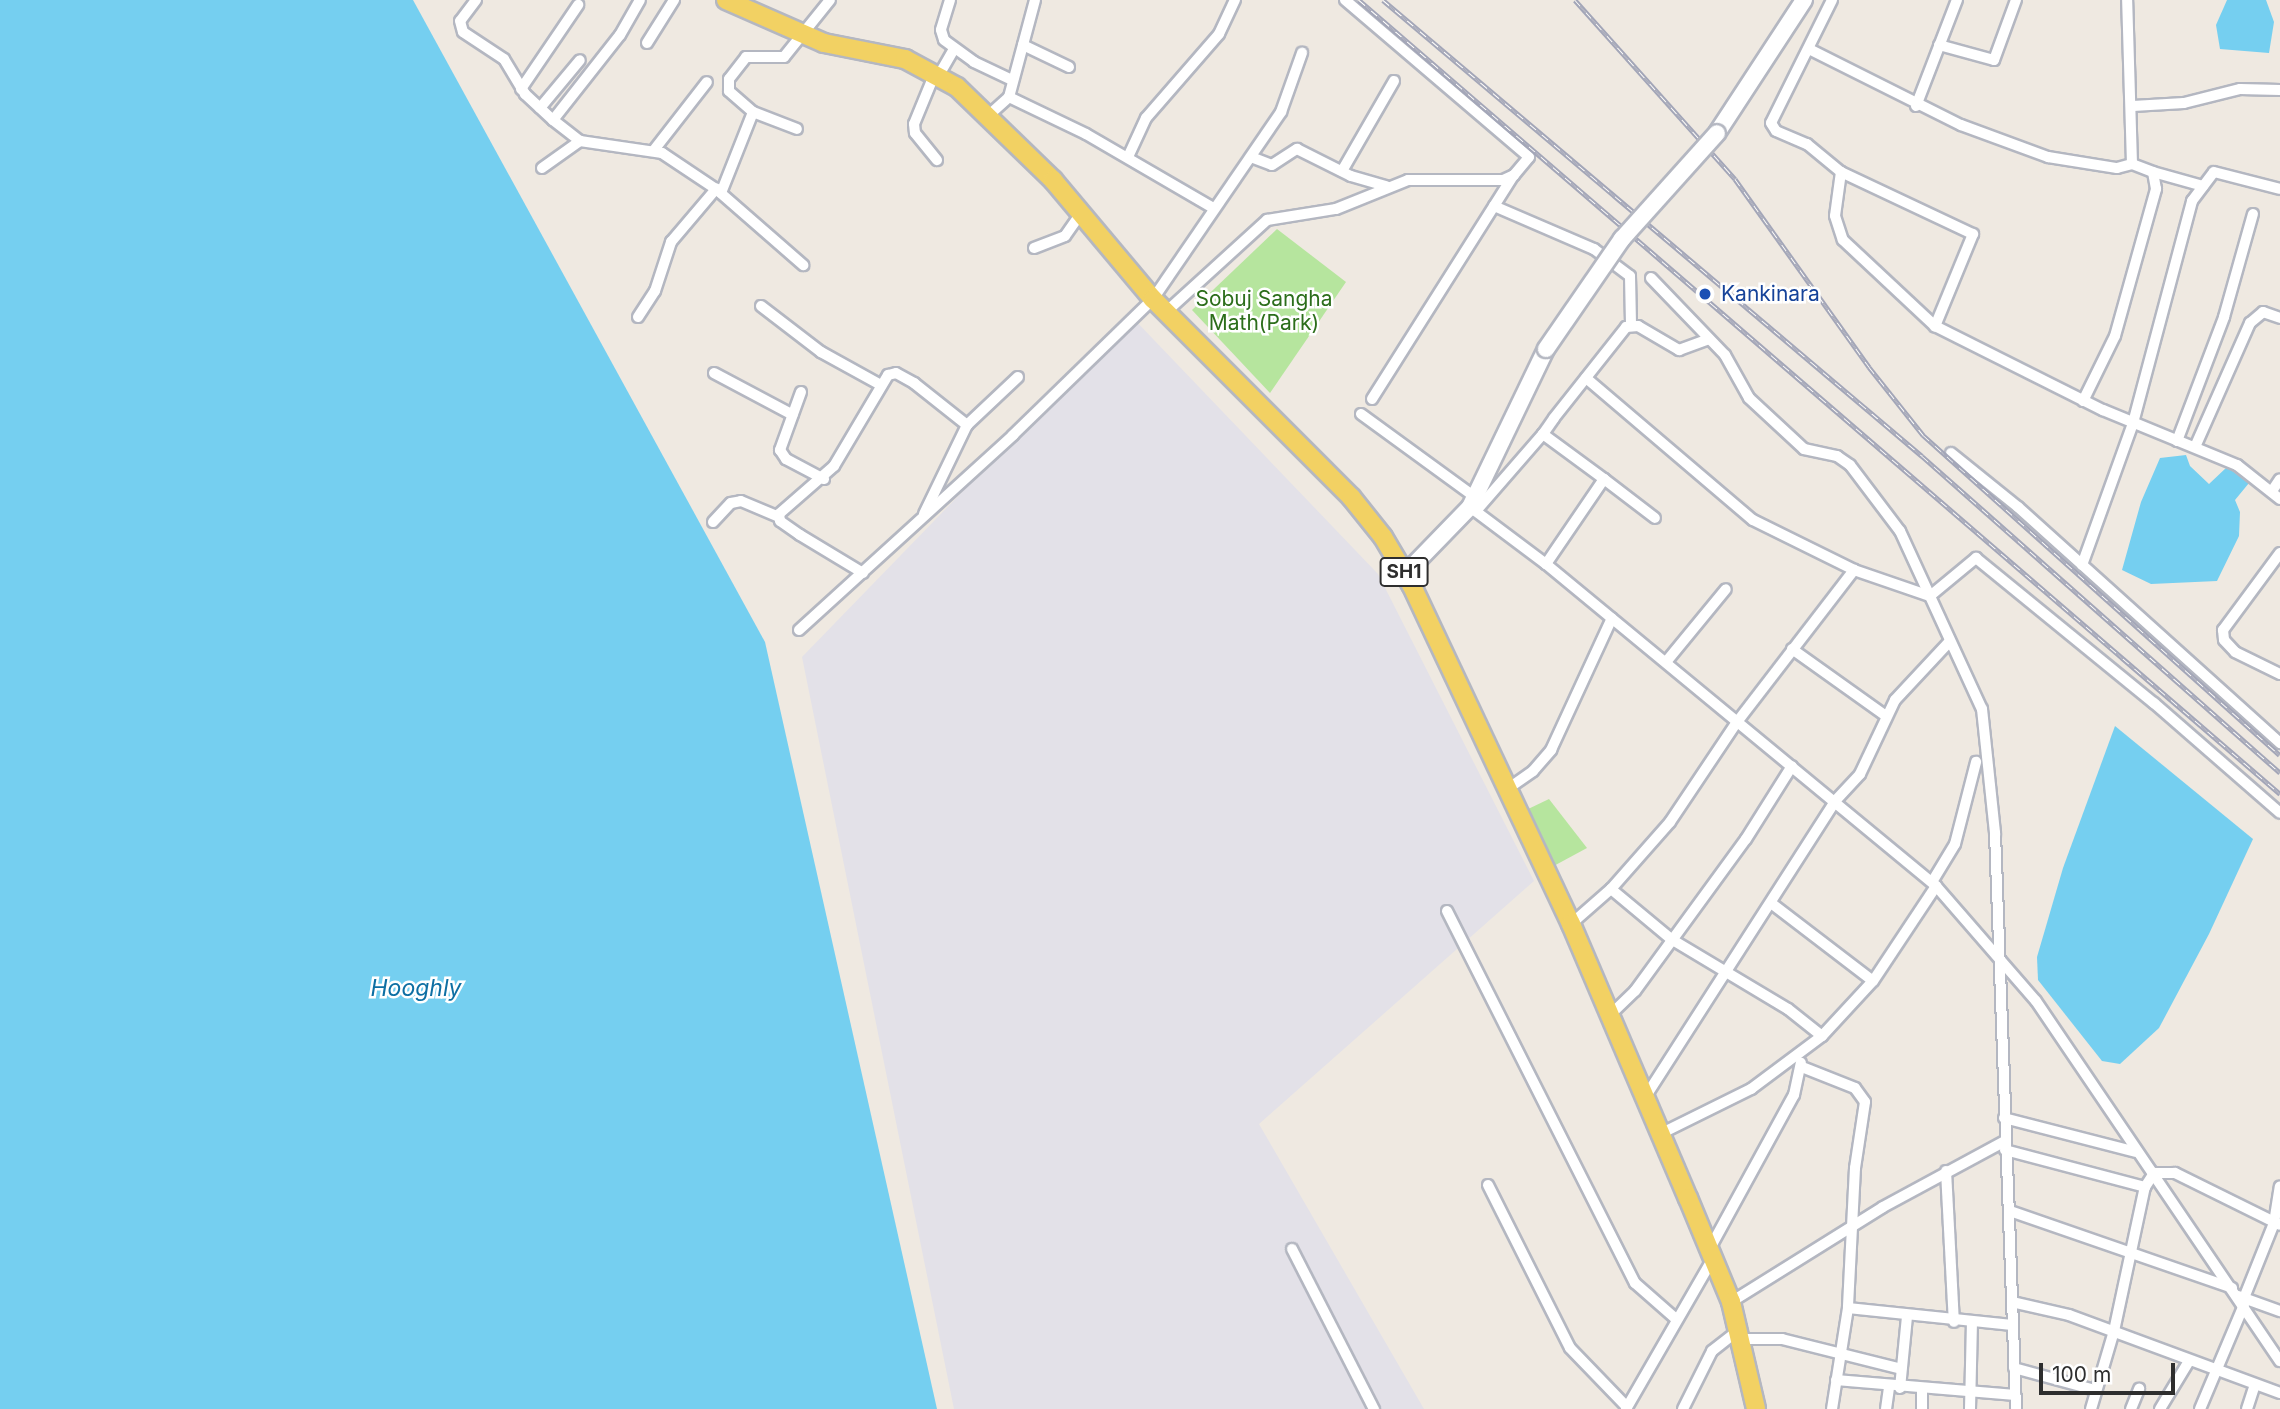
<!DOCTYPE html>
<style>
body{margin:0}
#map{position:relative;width:2280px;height:1409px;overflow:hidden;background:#efe9e1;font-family:Inter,sans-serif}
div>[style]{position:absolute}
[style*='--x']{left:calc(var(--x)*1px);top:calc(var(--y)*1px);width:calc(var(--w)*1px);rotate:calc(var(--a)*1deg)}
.industrial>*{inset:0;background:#e3e1e8}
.green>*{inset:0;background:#b6e59e}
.water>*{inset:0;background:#75cff0}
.roads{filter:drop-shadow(2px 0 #b4b7c1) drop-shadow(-2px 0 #b4b7c1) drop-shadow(0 2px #b4b7c1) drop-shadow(0 -2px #b4b7c1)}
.minor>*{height:10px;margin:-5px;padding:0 5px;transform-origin:5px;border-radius:5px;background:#fff}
.secondary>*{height:16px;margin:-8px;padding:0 8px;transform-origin:8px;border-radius:8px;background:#fff}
.primary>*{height:18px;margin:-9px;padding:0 9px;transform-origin:9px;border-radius:9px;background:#f2d163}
.rail>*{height:5px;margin-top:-2.5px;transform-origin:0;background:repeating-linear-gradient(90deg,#fff 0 8px,#a3a6b8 0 16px);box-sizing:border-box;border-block:2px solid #a3a6b8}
.bridges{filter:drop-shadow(2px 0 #b4b7c1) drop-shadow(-2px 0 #b4b7c1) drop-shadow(0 2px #b4b7c1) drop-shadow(0 -2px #b4b7c1)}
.secondary-bridge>*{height:16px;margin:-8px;padding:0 8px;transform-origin:8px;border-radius:8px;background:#fff}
.dots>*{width:19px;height:19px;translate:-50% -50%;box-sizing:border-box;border:4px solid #fff;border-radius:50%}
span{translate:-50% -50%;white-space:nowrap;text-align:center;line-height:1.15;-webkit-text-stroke:5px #fff;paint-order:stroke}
.shield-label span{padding:2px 5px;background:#fff;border:2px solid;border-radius:5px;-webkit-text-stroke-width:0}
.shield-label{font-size:19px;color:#2e2e2e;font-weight:700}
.transit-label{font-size:21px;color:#164399}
.left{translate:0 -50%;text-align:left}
.park-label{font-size:21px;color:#2c6e1b}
.water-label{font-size:23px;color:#0d6fa3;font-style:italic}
.scale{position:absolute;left:2039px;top:1363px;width:136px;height:32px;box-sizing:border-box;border:4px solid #2e2e2e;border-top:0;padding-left:9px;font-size:21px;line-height:24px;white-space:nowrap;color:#2e2e2e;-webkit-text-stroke:5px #fff;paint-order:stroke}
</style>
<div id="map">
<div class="industrial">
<i style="clip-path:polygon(1132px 317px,1378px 574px,1534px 881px,1259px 1124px,1424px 1409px,954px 1409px,802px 657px)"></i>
</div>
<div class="green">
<i style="clip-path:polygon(1277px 229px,1346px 282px,1270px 393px,1192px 310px)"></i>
<i style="clip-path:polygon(1549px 799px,1587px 848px,1550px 868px,1524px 811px)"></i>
</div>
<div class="water">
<i style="clip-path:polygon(0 0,413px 0,765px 642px,937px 1409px,0 1409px)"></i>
<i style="clip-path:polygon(2227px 0,2266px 0,2274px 22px,2269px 53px,2220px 49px,2216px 25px)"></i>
<i style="clip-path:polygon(2186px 455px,2190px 466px,2209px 484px,2227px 467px,2249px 483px,2235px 500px,2240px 512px,2239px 536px,2217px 581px,2151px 584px,2122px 570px,2141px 502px,2160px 458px)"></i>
<i style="clip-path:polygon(2115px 726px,2253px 839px,2209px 934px,2159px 1028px,2120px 1064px,2102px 1061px,2038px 980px,2037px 957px,2063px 868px)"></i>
</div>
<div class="roads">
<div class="minor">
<i style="--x:476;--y:0;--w:26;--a:127"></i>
<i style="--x:460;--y:21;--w:11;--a:75"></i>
<i style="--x:463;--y:32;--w:49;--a:33.4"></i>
<i style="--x:504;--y:59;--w:41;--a:59"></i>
<i style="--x:525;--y:94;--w:38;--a:43"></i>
<i style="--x:553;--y:120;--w:34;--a:38"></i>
<i style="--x:580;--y:141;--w:83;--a:8.3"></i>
<i style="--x:662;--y:153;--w:65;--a:33.7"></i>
<i style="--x:716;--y:189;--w:116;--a:41.1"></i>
<i style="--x:950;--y:0;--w:31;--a:107"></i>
<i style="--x:941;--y:30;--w:10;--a:73"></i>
<i style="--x:944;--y:40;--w:37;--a:36"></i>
<i style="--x:974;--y:62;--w:42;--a:25.3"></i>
<i style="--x:1035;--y:0;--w:100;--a:105"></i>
<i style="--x:1009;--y:97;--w:85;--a:25.7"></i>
<i style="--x:1086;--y:134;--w:147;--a:30.2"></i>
<i style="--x:1832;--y:0;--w:137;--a:116.4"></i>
<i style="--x:1771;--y:123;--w:9;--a:58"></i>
<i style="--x:1776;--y:131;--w:34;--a:23"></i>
<i style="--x:1807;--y:144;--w:44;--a:39.5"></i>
<i style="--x:1841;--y:172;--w:44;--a:97.8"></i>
<i style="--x:1835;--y:216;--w:25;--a:72"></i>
<i style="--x:1843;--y:240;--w:126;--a:43.1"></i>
<i style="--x:1935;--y:326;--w:188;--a:26.6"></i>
<i style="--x:2103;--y:410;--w:145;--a:22.3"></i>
<i style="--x:2237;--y:465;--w:55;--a:38.3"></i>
<i style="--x:647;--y:43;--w:51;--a:-57.9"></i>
<i style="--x:1023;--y:45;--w:51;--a:25.6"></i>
<i style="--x:1939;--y:45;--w:57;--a:15.3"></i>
<i style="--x:1994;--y:60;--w:64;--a:-69.9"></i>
<i style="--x:1809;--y:49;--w:170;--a:26.6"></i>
<i style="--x:1961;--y:125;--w:93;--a:20.2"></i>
<i style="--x:2048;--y:157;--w:70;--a:9.1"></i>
<i style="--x:2117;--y:168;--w:16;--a:-15"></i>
<i style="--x:2132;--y:164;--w:164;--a:-91.7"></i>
<i style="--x:935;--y:73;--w:55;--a:112.4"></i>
<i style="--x:914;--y:124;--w:9;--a:84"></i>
<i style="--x:915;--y:133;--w:35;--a:51"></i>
<i style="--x:939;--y:75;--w:30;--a:-60"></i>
<i style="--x:521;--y:89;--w:102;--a:-55.8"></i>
<i style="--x:1916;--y:106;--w:114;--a:-68.9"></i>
<i style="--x:2133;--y:106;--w:51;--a:-3.4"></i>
<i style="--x:2184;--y:103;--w:58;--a:-14"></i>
<i style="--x:2240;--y:89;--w:40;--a:1.4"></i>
<i style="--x:540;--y:108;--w:62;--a:-50.2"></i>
<i style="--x:753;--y:112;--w:47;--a:21.1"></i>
<i style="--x:989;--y:115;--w:27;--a:-42"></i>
<i style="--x:553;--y:120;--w:108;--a:-51.8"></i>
<i style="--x:620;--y:35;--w:40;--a:-60.3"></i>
<i style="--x:654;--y:150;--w:86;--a:-52.1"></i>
<i style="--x:1128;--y:157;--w:43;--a:-65.2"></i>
<i style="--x:1146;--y:118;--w:111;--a:-49"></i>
<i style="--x:1219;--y:34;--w:38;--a:-65"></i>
<i style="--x:1251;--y:157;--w:22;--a:21"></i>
<i style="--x:1272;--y:165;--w:30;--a:-33"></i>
<i style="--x:1297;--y:149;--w:60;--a:26.6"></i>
<i style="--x:1351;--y:176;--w:37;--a:16"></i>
<i style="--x:542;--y:168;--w:47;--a:-35.4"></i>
<i style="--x:1342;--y:171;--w:104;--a:-60"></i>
<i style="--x:1841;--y:172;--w:146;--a:25.2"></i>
<i style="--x:1973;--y:234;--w:100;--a:112.4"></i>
<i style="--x:2153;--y:172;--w:52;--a:15.6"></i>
<i style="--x:721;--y:193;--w:87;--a:-68.4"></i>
<i style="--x:753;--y:112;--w:32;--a:-139"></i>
<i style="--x:729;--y:91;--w:12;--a:-90"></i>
<i style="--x:729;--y:79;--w:28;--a:-52"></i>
<i style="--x:746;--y:57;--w:38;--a:0"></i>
<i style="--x:784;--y:57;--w:73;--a:-51.1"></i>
<i style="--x:1494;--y:206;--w:109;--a:23.3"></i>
<i style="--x:1594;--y:249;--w:45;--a:36.9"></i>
<i style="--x:1630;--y:276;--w:49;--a:88.8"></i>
<i style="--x:1034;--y:248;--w:33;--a:-21"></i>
<i style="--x:1065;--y:236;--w:28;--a:-55"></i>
<i style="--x:1651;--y:278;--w:107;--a:46.1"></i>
<i style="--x:1725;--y:355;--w:49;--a:60.8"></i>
<i style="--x:1749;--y:398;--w:75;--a:42.8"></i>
<i style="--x:1804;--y:449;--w:34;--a:12"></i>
<i style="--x:1837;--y:456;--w:16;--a:35"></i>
<i style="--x:1850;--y:465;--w:83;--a:52.9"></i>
<i style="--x:1900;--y:531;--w:196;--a:65.3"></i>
<i style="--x:1982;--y:709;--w:125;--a:84"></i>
<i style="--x:1995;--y:833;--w:576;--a:87.91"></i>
<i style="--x:761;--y:306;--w:76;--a:37.5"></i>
<i style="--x:821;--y:352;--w:68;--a:28.8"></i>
<i style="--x:1166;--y:312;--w:137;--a:-42.3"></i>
<i style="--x:1267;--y:220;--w:70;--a:-9.1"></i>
<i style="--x:1336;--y:209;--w:78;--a:-21.9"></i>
<i style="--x:1408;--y:180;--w:95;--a:0"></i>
<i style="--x:1503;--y:180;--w:12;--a:-24"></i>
<i style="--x:1514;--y:175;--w:23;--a:-50"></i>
<i style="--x:1529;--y:157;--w:242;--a:-139.5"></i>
<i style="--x:638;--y:317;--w:31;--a:-57"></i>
<i style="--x:655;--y:291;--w:52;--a:-71.9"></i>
<i style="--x:671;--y:242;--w:70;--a:-49.7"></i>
<i style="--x:714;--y:373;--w:89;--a:28"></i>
<i style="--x:1586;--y:378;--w:219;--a:40.4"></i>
<i style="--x:1753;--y:520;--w:113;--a:26.3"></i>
<i style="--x:1854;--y:570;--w:80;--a:18.9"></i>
<i style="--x:1930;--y:596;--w:60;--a:-39.6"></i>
<i style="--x:1976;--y:558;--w:230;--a:39.2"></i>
<i style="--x:2154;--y:703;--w:167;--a:41.1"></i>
<i style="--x:801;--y:392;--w:62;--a:109.9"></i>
<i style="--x:780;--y:450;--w:11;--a:56"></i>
<i style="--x:786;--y:459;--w:43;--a:27.8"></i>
<i style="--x:1372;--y:399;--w:264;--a:-57.7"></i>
<i style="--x:2083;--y:401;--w:72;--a:-63.8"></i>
<i style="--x:2115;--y:336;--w:153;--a:-74.4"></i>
<i style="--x:2156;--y:189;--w:17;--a:-100"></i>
<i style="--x:2153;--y:172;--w:22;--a:-159"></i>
<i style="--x:1361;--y:414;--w:141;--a:36.1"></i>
<i style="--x:2177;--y:441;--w:133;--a:-69.2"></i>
<i style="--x:2224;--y:317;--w:107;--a:-74.3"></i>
<i style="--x:2195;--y:447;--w:136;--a:-66.1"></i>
<i style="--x:2250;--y:323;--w:17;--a:-40"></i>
<i style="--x:2263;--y:312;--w:18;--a:19"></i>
<i style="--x:1951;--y:453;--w:86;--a:38.9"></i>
<i style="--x:2018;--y:507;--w:353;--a:42"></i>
<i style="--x:1604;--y:479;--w:76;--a:-143.6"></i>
<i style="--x:1543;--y:434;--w:19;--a:-55"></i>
<i style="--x:1554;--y:418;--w:116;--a:-51.6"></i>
<i style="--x:1626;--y:327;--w:12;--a:-5"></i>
<i style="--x:1638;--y:326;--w:48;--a:30.3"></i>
<i style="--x:1679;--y:350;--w:32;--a:-20"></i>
<i style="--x:2272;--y:491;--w:14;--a:-56"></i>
<i style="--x:1470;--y:507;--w:95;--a:36.9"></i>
<i style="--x:1546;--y:564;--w:506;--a:39.54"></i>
<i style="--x:1936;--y:886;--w:152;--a:49"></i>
<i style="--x:2036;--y:1001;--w:435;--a:55.9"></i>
<i style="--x:1476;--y:511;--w:102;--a:-49"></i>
<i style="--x:924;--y:514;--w:99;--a:-64.2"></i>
<i style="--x:967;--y:425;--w:70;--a:-43.3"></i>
<i style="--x:713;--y:522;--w:26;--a:-47"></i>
<i style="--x:731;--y:503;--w:10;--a:-11"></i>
<i style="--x:741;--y:501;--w:41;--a:22.8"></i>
<i style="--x:2280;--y:553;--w:96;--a:126.5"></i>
<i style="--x:2223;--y:630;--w:10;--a:84"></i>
<i style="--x:2224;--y:640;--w:16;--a:47"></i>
<i style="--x:2235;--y:652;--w:50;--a:26.1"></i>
<i style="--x:1546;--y:564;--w:103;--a:-55.7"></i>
<i style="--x:1604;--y:479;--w:64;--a:37.4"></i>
<i style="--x:2082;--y:565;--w:151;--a:-70.2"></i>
<i style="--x:2133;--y:423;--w:230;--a:-75.1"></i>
<i style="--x:2192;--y:201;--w:36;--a:-53"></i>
<i style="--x:2214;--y:172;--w:68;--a:14.4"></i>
<i style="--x:863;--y:573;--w:74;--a:-148.9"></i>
<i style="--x:800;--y:535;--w:24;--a:-145"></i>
<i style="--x:780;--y:521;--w:7;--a:-98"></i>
<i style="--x:779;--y:514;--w:73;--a:-41.1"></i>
<i style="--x:834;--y:466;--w:106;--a:-59.3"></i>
<i style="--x:888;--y:375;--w:8;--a:-14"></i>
<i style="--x:896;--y:373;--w:21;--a:29"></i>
<i style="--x:914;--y:383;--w:68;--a:38.4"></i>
<i style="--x:799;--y:630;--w:290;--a:-42.3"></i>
<i style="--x:1013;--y:435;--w:195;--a:-44.2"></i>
<i style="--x:1153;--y:299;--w:227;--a:-55.6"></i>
<i style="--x:1281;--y:112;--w:63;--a:-70.4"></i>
<i style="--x:1792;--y:649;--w:115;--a:35.5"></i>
<i style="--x:1666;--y:662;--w:94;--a:-50.6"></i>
<i style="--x:1506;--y:790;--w:33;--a:-35"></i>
<i style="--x:1533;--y:771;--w:28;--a:-49"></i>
<i style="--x:1551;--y:750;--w:145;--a:-65.2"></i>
<i style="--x:1932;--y:882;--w:44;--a:-58.8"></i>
<i style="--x:1955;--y:844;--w:85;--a:-75.6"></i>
<i style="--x:1611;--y:889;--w:78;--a:39.8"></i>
<i style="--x:1671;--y:939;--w:136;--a:30.9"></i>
<i style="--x:1788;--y:1009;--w:43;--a:38.5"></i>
<i style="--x:1771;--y:903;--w:128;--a:37.4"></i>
<i style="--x:1447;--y:911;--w:417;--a:63.2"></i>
<i style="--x:1635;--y:1283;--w:55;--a:41.3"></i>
<i style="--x:1571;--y:924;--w:53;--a:-41.2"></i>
<i style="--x:1611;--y:889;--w:89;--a:-48.6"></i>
<i style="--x:1670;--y:822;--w:120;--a:-56.2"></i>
<i style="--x:1737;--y:722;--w:192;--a:-52.4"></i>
<i style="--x:1609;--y:1016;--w:36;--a:-44"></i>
<i style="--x:1635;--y:991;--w:188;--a:-53.9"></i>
<i style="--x:1746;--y:839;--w:86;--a:-57.8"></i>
<i style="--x:1802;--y:1067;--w:57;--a:21.6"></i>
<i style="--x:1855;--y:1088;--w:17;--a:54"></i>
<i style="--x:1865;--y:1102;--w:67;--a:98.6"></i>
<i style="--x:1855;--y:1168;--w:140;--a:92.9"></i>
<i style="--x:1848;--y:1308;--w:102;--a:99"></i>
<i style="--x:1644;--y:1099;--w:355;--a:-57.3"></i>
<i style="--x:1836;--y:800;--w:35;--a:-47"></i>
<i style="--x:1860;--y:774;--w:82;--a:-64.7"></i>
<i style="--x:1895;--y:700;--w:79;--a:-47"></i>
<i style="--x:2004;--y:1118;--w:136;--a:14.4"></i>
<i style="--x:1660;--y:1134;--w:102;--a:-26.3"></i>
<i style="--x:1751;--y:1089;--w:89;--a:-36.7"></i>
<i style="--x:1822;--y:1036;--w:75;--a:-47.2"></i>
<i style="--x:1873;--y:981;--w:114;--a:-56.4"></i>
<i style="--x:2005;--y:1150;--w:145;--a:14.8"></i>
<i style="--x:1946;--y:1171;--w:151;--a:87"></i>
<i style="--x:1488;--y:1185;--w:182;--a:63.3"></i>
<i style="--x:1570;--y:1348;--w:82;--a:46"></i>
<i style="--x:2010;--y:1211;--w:235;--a:19.1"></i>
<i style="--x:1292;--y:1249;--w:180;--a:62.9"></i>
<i style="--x:1709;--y:1250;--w:177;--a:-61.3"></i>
<i style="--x:1794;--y:1095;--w:33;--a:-78"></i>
<i style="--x:2238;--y:1296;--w:45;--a:19.7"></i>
<i style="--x:2244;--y:1298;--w:81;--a:-68.2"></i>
<i style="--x:2274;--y:1223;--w:37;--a:-81"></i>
<i style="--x:1731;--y:1302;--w:179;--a:-32"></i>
<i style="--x:1883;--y:1207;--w:139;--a:-28.4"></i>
<i style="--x:2012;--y:1302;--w:58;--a:12.8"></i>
<i style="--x:2069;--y:1315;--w:225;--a:20.3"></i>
<i style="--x:1848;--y:1308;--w:165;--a:5.9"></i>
<i style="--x:1737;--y:1339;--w:45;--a:0"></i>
<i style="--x:1782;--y:1339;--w:123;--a:14.1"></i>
<i style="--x:2014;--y:1368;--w:84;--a:15.2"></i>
<i style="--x:1836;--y:1380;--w:180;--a:4.8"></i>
<i style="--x:1900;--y:1388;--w:72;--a:-84.4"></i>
<i style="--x:1626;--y:1409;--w:172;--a:-60"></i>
<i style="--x:1683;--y:1409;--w:65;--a:-63.4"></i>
<i style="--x:1712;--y:1351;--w:29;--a:-38"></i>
<i style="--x:1886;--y:1409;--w:22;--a:-82"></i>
<i style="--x:1922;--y:1409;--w:20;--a:-90"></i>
<i style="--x:1970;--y:1409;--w:86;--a:-88.7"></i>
<i style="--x:2091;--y:1409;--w:81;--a:-73.6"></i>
<i style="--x:2114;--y:1331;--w:147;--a:-77.9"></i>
<i style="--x:2145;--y:1187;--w:17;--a:-57"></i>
<i style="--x:2154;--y:1173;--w:21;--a:0"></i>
<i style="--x:2175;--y:1173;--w:117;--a:26.3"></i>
<i style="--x:2131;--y:1409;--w:22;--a:-68"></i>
<i style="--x:2160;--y:1409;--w:56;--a:-58.9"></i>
<i style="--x:2200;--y:1409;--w:113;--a:-67.1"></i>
<i style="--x:2247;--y:1409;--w:26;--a:-72"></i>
</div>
<div class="secondary">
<i style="--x:1717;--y:133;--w:159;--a:-56.8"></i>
<i style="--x:1405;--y:574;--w:93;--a:-45.9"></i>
<i style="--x:1470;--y:507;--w:175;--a:-64.3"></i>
</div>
<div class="primary">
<i style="--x:726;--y:0;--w:107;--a:23.7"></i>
<i style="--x:824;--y:43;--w:83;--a:11.2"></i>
<i style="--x:905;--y:59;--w:59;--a:28.3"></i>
<i style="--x:957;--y:87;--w:134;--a:44.1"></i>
<i style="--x:1053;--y:180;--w:155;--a:50"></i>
<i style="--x:1153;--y:299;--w:280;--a:45"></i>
<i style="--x:1351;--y:497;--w:51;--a:51.3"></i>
<i style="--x:1383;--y:537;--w:57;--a:59.4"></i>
<i style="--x:1412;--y:586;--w:374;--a:64.8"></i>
<i style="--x:1571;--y:924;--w:298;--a:66.9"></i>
<i style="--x:1688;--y:1198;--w:113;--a:67.5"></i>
<i style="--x:1731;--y:1302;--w:110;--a:76.8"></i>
</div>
</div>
<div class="rail">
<i style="--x:1359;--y:0;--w:1216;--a:40.76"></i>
<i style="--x:1383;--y:0;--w:706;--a:40.23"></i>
<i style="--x:1922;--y:456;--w:478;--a:41.5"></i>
<i style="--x:1575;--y:0;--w:240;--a:48.2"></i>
<i style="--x:1735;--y:179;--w:231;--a:54.5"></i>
<i style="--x:1869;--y:367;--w:87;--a:51.5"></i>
<i style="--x:1923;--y:435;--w:479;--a:41.9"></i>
</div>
<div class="bridges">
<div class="secondary-bridge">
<i style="--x:1546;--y:349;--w:134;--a:-55.4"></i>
<i style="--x:1622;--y:239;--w:142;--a:-48.1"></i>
</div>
</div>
<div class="dots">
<i style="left:1705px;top:294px;background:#1a4fb4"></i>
</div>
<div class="shield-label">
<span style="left:1404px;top:572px">SH1</span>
</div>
<div class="transit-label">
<span class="left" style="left:1721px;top:294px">Kankinara</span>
</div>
<div class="park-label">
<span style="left:1264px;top:311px">Sobuj Sangha<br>Math(Park)</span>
</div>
<div class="water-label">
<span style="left:416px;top:988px">Hooghly</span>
</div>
<div class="scale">100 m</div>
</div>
